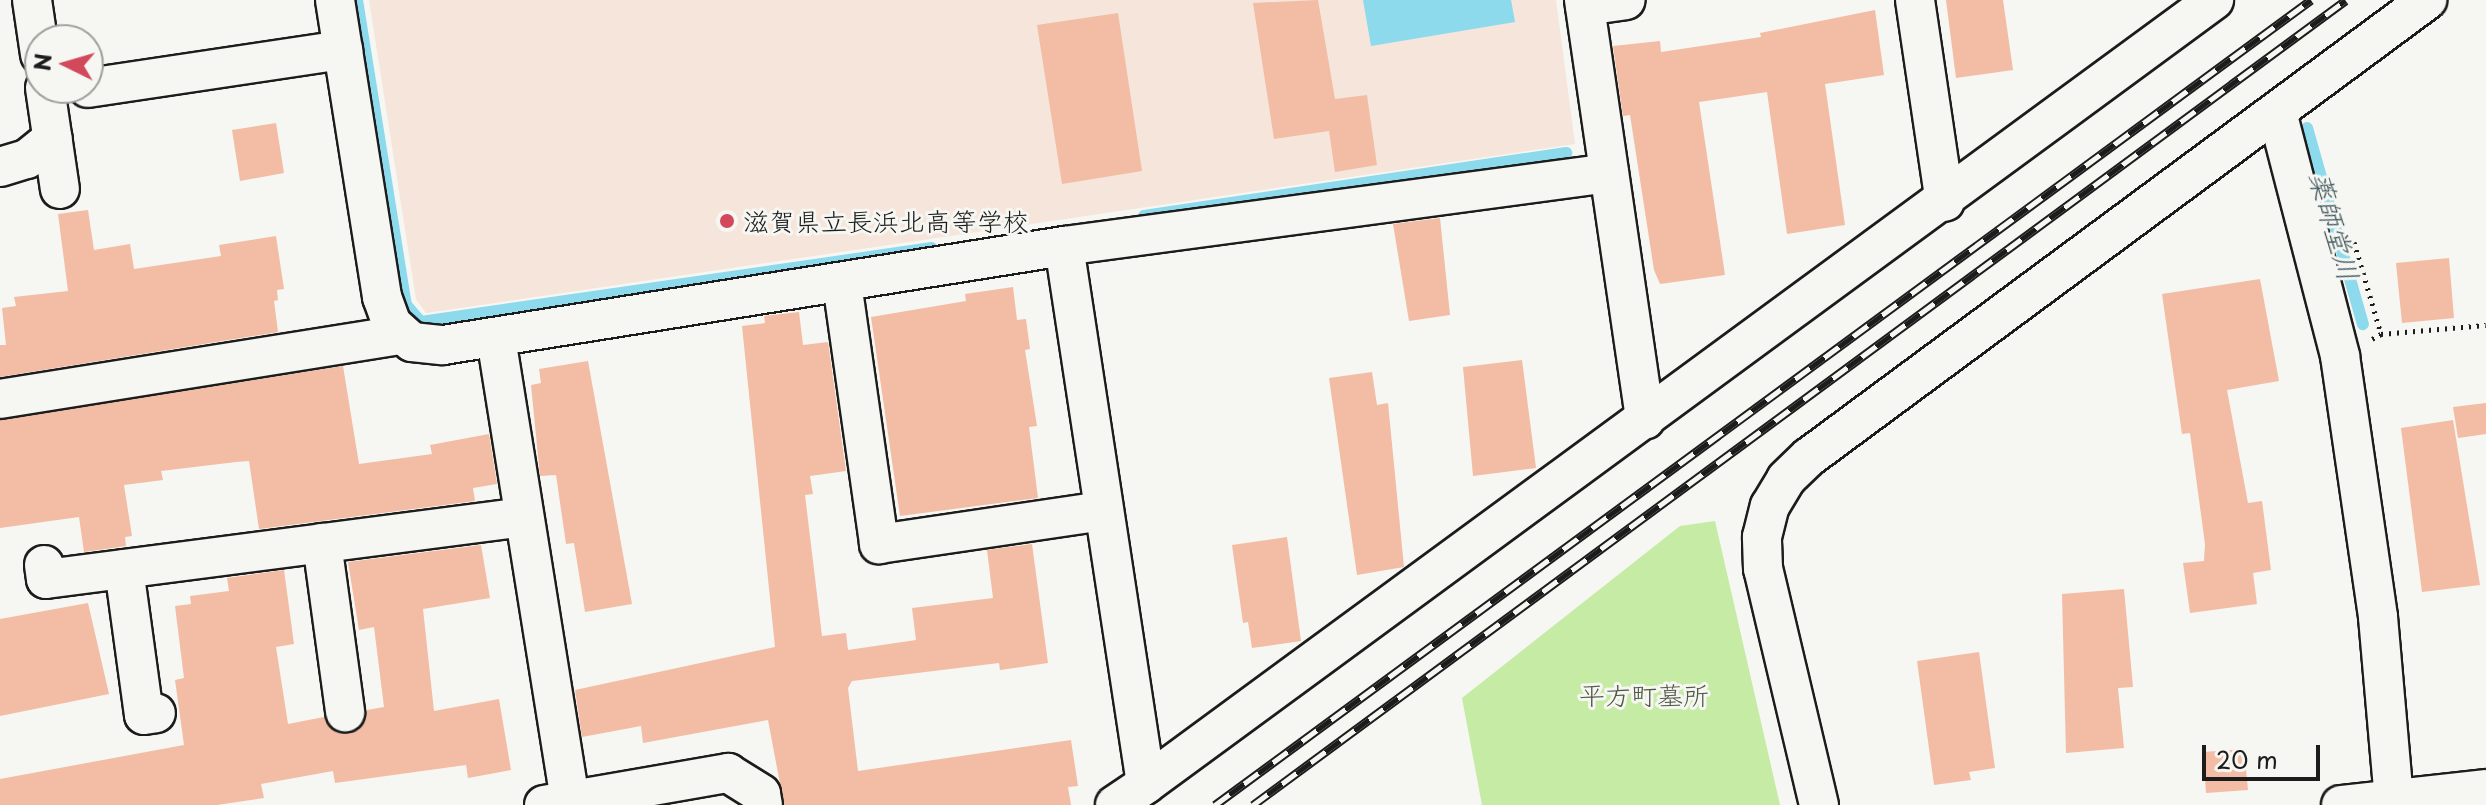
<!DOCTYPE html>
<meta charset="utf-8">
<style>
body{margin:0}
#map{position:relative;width:2486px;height:805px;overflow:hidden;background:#f6f6f2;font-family:"Playpen Sans","Klee One",sans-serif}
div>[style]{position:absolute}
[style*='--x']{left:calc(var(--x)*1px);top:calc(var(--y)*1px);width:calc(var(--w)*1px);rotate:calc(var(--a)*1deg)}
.built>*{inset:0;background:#f5e5db}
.green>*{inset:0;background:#c5eba5}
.water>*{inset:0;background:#8ddaed}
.stream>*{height:12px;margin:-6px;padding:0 6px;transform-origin:6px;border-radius:6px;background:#8ddaed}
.building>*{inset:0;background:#f2bda4}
.path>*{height:5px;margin-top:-2.5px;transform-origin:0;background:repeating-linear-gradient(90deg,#1c1c1c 0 2px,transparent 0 8px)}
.roads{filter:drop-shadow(2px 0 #1c1c1c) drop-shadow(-2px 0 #1c1c1c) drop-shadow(0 2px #1c1c1c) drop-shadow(0 -2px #1c1c1c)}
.street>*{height:38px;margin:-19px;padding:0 19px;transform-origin:19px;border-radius:19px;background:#f6f6f2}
.rail>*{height:9px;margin-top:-4.5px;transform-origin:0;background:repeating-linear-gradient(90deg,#f6f6f2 0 18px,#1c1c1c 0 36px);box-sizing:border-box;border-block:2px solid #1c1c1c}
.dots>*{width:22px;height:22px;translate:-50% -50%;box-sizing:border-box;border:4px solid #f6f6f2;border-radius:50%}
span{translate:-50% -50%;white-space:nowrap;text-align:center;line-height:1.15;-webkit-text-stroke:6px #f6f6f2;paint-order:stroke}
.poi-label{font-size:26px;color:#1c1c1c}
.left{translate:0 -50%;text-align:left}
.park-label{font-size:26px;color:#4f5a45}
.water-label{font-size:28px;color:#3e555b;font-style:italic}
.north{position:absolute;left:24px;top:24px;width:80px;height:80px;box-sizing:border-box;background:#f6f6f2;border:2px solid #9f9f9c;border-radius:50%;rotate:275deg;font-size:22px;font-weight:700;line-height:32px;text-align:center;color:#1c1c1c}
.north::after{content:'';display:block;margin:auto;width:28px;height:36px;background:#d1495b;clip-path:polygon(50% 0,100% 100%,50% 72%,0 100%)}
.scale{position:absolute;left:2202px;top:745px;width:118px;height:36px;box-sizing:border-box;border:4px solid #1c1c1c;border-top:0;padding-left:10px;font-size:24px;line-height:28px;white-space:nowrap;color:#1c1c1c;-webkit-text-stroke:6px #f6f6f2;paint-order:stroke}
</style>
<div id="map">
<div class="built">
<i style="clip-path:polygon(369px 0,1556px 0,1575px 144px,426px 313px,416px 299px)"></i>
</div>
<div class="green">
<i style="clip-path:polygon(1715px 521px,1780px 805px,1482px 805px,1462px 698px,1680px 526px)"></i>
</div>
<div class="water">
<i style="clip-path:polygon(1363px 0,1511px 0,1515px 22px,1371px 46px)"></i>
</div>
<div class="stream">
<i style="--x:357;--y:0;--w:309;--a:80.9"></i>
<i style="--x:406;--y:305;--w:23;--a:49"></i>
<i style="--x:421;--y:322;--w:516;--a:-8.24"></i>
<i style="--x:2307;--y:128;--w:204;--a:74.1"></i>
<i style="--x:1144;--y:216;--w:427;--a:-8.5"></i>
</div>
<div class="building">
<i style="clip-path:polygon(1318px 0,1335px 99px,1367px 95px,1377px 165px,1335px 172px,1329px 131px,1274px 139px,1253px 3px)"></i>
<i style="clip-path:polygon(1946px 0,2003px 0,2013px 70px,1956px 78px)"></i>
<i style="clip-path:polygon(1875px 10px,1884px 75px,1825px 84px,1845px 225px,1787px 234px,1767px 92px,1699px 102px,1725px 275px,1660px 284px,1654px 270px,1630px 115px,1623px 116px,1613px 46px,1660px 41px,1661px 52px,1761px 37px,1760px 33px)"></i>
<i style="clip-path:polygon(1118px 13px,1142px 171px,1062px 184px,1037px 25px)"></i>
<i style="clip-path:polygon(276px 123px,284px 173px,240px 181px,232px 130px)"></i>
<i style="clip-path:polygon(88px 210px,94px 250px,130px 244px,134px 269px,221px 256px,219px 245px,276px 236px,284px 289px,277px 290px,278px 300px,274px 301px,278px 332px,0 377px,0 345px,6px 345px,2px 308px,16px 306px,14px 297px,68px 291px,58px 214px)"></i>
<i style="clip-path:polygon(1440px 218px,1450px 315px,1409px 321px,1393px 224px)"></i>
<i style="clip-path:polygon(2449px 258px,2454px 318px,2402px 323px,2396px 263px)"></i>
<i style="clip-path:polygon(2260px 279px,2279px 381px,2227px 390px,2248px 503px,2262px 501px,2271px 570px,2253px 573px,2257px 604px,2190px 613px,2183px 563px,2204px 561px,2205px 544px,2190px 433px,2182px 434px,2162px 294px)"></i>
<i style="clip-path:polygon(1013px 287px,1017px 320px,1026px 319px,1030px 349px,1025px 350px,1037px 426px,1029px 427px,1038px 498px,900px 516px,871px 317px,966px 301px,965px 294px)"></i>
<i style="clip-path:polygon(799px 312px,803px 345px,828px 342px,846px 471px,810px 476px,813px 494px,805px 495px,822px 636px,846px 633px,848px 650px,916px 640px,912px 608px,993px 598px,987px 550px,1032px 544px,1048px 663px,1000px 670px,999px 663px,852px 681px,848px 688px,858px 771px,1071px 740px,1078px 786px,1068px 787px,1071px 805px,784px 805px,768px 720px,643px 743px,641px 726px,582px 737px,575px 690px,775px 647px,742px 326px,765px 323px,764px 316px)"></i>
<i style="clip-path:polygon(1522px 360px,1536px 468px,1473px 476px,1463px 367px)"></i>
<i style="clip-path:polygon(588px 361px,632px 604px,585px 612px,574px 543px,566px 544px,556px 475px,540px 476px,531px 385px,541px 383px,539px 369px)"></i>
<i style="clip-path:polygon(343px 366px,359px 464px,432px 454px,430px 445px,489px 434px,497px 484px,473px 488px,475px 501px,259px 529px,249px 461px,236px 462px,161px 471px,163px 480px,124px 485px,132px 536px,125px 537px,126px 546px,84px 552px,79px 517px,0 528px,0 420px)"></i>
<i style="clip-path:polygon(1372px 372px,1377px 405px,1388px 403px,1404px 567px,1357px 575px,1329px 378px)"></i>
<i style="clip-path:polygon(2486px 403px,2486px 434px,2458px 438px,2453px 407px)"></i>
<i style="clip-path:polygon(2453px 420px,2480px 585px,2422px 592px,2401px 428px)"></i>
<i style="clip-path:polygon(1287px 537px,1301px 641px,1252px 648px,1248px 622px,1243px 623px,1232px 545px)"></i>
<i style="clip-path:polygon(481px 545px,490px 598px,423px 609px,434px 711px,499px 699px,511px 770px,468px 778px,466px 765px,335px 783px,333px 771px,261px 784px,264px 798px,217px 805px,0 805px,0 779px,184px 745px,175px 680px,184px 678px,175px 606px,191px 604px,190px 596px,229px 591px,227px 578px,284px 570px,294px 644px,276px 647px,288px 724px,324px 717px,337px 733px,358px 730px,367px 710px,384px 707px,374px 627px,359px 630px,348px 562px)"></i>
<i style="clip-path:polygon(2124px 589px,2133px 687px,2118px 688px,2124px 748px,2066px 753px,2062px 594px)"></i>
<i style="clip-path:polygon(88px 603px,109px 694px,0 716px,0 619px)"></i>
<i style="clip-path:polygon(1979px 652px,1995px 768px,1969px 772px,1971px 780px,1934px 785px,1917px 661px)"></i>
<i style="clip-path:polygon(2244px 749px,2248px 790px,2206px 793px,2203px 752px)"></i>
</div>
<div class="path">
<i style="--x:2354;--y:242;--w:96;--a:73.6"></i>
<i style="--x:2381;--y:334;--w:10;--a:151"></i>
<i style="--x:2381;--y:334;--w:105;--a:-4.9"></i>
</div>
<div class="roads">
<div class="street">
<i style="--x:32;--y:0;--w:55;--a:81.6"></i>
<i style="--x:335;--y:0;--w:301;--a:81"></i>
<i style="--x:382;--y:297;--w:29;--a:70"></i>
<i style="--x:392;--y:324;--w:27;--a:42"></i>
<i style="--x:412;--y:342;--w:31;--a:6"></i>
<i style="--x:443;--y:345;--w:629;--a:-9.06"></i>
<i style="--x:1064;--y:246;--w:544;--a:81.33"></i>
<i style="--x:1146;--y:784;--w:1325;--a:-36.28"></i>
<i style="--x:1584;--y:0;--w:424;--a:81.7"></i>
<i style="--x:1915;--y:0;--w:204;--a:81.6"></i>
<i style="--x:1585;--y:6;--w:41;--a:-8.3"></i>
<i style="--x:45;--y:88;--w:102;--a:81.6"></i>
<i style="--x:88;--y:88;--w:258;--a:-8.5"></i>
<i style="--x:2277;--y:112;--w:252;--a:75.5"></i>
<i style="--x:2340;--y:356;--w:264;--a:81.7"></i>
<i style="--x:2378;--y:617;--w:183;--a:85"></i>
<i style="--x:0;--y:167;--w:28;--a:-17"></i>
<i style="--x:27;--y:159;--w:33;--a:-39"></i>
<i style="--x:1064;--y:246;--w:550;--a:-7.63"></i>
<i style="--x:842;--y:283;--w:264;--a:81.9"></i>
<i style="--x:879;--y:544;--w:225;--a:-8.4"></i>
<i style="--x:496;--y:338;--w:473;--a:80.9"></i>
<i style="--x:0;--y:399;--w:405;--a:-9.1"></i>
<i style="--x:322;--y:543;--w:171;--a:82.2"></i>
<i style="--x:44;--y:565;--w:14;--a:82"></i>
<i style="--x:46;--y:579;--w:481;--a:-7.4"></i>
<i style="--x:124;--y:569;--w:147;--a:82.2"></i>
<i style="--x:144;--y:715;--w:12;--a:-9"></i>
<i style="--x:544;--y:805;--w:187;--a:-9.9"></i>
<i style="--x:728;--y:773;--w:39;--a:32"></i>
<i style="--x:761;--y:794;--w:11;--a:80"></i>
<i style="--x:1115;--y:805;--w:37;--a:-34"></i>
<i style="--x:1819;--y:805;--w:243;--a:-103.3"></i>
<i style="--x:1763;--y:569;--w:32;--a:-92"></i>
<i style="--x:1762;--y:537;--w:32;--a:-76"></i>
<i style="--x:1770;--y:506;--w:31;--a:-59"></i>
<i style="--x:1786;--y:479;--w:32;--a:-44"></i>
<i style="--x:1809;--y:457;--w:769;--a:-36.48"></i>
<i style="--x:2341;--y:805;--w:146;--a:-6.3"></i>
</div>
</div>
<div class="rail">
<i style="--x:1215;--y:805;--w:1360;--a:-36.3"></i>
<i style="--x:1253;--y:805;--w:1357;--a:-36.37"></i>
</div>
<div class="dots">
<i style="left:727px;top:221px;background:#d1495b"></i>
</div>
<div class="poi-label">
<span class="left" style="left:743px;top:221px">滋賀県立長浜北高等学校</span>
</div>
<div class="park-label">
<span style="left:1644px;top:695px">平方町墓所</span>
</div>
<div class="water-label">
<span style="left:2335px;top:226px;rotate:74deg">薬師堂川</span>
</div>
<div class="north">N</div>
<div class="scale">20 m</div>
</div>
